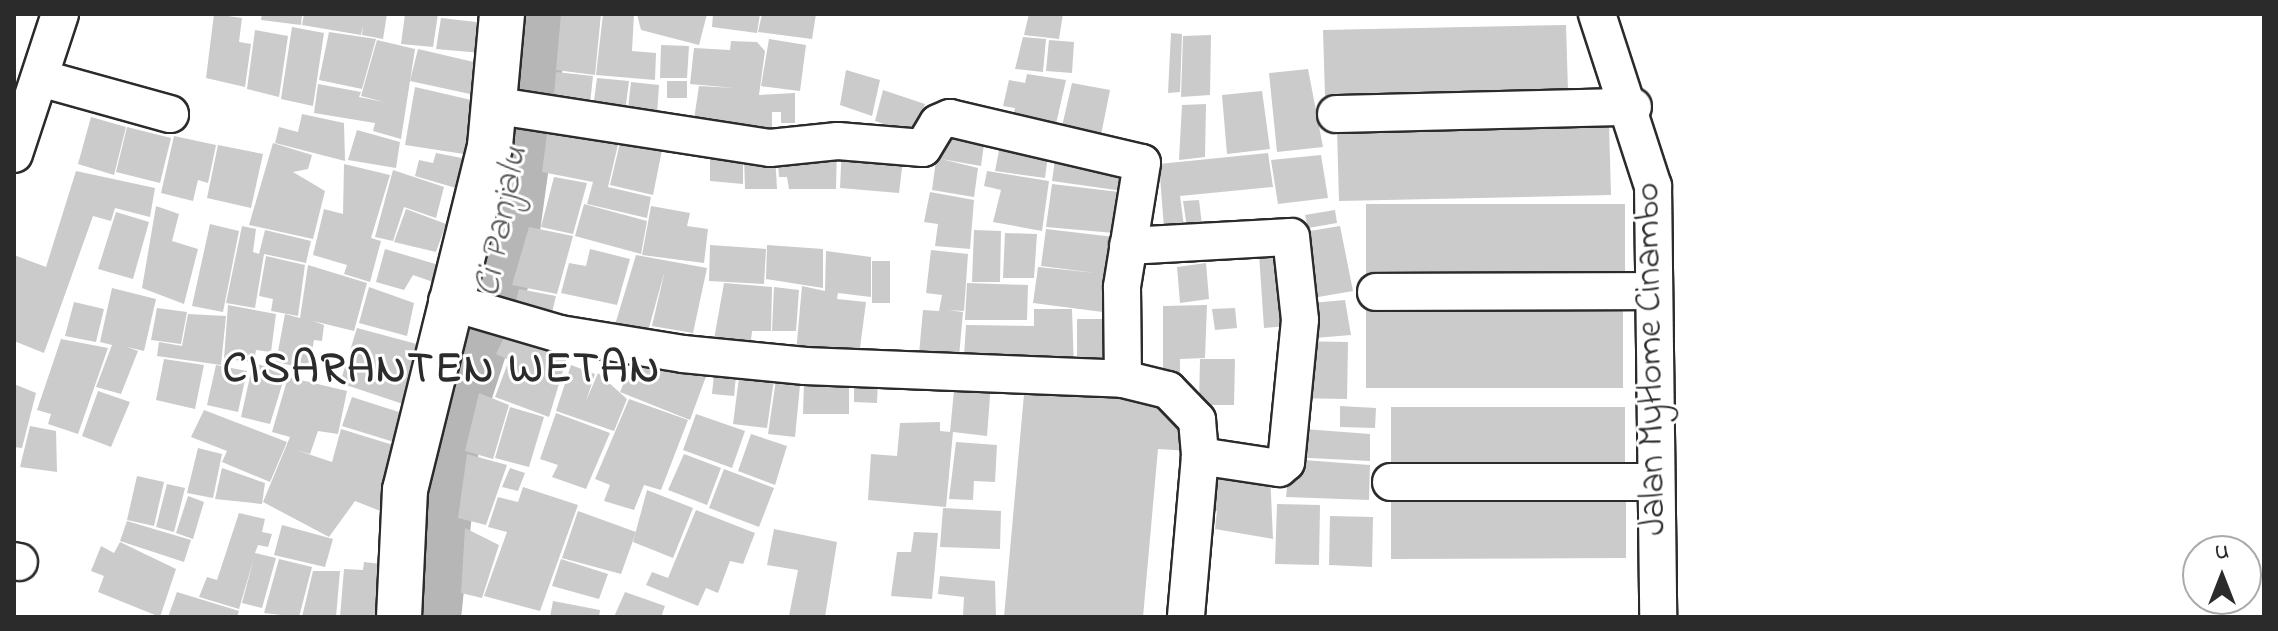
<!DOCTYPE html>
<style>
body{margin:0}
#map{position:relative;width:2278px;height:631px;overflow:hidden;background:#fff;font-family:"Indie Flower",sans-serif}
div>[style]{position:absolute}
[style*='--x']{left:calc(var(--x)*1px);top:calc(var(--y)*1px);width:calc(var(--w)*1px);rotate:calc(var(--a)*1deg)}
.river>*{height:66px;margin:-33px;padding:0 33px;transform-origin:33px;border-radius:33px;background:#b6b6b6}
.building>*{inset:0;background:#cbcbcb}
.roads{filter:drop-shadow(2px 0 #2b2b2b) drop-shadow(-2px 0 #2b2b2b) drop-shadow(0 2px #2b2b2b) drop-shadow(0 -2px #2b2b2b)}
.street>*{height:36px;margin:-18px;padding:0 18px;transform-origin:18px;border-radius:18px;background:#fff}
.secondary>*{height:44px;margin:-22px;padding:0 22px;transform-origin:22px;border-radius:22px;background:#fff}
span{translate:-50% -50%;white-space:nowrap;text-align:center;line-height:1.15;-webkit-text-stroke:6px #fff;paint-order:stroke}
.street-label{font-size:36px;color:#2b2b2b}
.water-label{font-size:38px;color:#5c5c5c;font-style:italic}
.district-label{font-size:44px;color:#2b2b2b;font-weight:700;letter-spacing:2px}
.frame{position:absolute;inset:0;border:16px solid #2b2b2b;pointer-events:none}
.north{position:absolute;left:2182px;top:535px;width:80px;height:80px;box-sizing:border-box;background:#fff;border:2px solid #aaa;border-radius:50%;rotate:0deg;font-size:22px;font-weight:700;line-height:32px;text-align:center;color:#2b2b2b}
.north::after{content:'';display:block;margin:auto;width:28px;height:36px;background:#2b2b2b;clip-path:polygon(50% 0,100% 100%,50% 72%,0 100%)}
</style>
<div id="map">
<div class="river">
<i style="--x:428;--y:617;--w:191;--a:-84"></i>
<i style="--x:448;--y:427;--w:178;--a:-72"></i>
<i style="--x:503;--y:258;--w:246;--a:-82.1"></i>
</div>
<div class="building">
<i style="clip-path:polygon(214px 14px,242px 18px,239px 42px,251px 44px,245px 87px,206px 78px)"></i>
<i style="clip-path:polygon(262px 14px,302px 14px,301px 25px,261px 20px)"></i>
<i style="clip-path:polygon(304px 14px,387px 14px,383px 39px,362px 35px,363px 26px,361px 35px,302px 25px)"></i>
<i style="clip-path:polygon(405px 14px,438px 14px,433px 47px,401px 44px)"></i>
<i style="clip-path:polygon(561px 14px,601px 14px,595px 75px,556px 70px)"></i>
<i style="clip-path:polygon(603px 14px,634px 14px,632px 51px,656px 53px,655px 80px,596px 75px)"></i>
<i style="clip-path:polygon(637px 14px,707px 14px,699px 45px,641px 30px)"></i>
<i style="clip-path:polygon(713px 14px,760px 14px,757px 33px,712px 27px)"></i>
<i style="clip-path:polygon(762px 14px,816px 14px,812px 39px,758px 32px)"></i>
<i style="clip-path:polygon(1029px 14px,1063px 14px,1059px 39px,1024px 35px)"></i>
<i style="clip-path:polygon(441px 18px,485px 23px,482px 53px,436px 49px)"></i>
<i style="clip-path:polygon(1566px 25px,1568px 91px,1325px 96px,1323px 30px)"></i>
<i style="clip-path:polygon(292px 27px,324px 33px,313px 106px,281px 99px)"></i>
<i style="clip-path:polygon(255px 30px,288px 36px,279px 97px,247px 89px)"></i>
<i style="clip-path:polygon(329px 32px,376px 39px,362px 89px,319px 80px)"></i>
<i style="clip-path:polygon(1171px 33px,1182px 34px,1180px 92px,1168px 93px)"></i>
<i style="clip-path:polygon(1211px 35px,1210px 95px,1181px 97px,1183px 36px)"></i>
<i style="clip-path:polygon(1023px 37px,1046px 39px,1043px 72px,1015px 69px)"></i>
<i style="clip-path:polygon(769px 39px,806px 45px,800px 91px,761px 86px)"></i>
<i style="clip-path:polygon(377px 40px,415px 49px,401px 139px,373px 131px,375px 123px,314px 113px,318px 84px,361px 92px,359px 97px,384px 102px,361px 96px)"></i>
<i style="clip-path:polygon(1049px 40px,1074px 42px,1072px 73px,1046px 71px)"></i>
<i style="clip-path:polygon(731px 41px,757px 42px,765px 51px,759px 95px,795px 93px,795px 123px,781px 123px,781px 112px,772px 112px,772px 147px,691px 139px,699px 86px,735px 88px,690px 84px,694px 48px,730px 50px)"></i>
<i style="clip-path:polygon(661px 45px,689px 46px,687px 78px,660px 78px)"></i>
<i style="clip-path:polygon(418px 49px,478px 63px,470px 94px,410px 81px)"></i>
<i style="clip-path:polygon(1308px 69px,1323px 147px,1277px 152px,1269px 73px)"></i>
<i style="clip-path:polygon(846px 70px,880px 80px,872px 116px,840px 105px)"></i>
<i style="clip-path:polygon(556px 72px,593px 76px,588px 123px,552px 117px)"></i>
<i style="clip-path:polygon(1027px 74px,1066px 80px,1056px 124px,1013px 118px,1015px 108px,1003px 106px,1009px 80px,1025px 83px)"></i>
<i style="clip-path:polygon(597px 78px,629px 81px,623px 127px,591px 124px)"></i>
<i style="clip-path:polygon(667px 81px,687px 81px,687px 98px,667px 98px)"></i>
<i style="clip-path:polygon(631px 82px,659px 85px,656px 129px,627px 118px)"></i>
<i style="clip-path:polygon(1072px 83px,1110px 90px,1097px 155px,1057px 148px)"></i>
<i style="clip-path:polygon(415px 87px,480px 102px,475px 144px,466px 142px,464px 154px,405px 145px)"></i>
<i style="clip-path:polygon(883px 90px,925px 104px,915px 134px,875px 121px)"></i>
<i style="clip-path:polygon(1262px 91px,1270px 149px,1227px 154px,1222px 95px)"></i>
<i style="clip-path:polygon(1206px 104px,1205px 157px,1179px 160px,1182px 105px)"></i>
<i style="clip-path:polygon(302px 114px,344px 123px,345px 161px,275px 143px,279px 127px,298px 132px)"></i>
<i style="clip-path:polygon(91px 117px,126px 127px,114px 175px,78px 164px)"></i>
<i style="clip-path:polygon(560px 123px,621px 132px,608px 187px,651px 197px,647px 218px,587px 204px,593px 182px,542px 172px,547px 134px,558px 135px)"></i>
<i style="clip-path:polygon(941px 123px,986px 130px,981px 166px,941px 159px,978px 168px,974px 197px,932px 190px)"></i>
<i style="clip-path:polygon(1609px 124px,1611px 195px,1339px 201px,1337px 130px)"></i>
<i style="clip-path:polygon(127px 127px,171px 138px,160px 183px,116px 172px)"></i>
<i style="clip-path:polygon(357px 130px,400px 142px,396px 168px,348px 160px)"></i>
<i style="clip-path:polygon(623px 130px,664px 140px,653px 195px,610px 185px)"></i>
<i style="clip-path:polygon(174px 136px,216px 145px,208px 183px,198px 180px,193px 201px,161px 193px)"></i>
<i style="clip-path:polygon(1001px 140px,1049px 147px,1045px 178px,995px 171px)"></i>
<i style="clip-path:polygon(273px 143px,312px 155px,308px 169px,293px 172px,325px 191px,313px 239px,249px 225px)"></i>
<i style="clip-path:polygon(218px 145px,263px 154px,251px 208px,207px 198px)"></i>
<i style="clip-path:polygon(837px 146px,836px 189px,789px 189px,787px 177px,779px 177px,777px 147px)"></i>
<i style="clip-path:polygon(842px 146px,904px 151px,899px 193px,840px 188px)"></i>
<i style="clip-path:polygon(710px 149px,743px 152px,743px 184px,710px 181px)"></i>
<i style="clip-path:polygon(1056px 152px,1128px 161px,1123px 191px,1052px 181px)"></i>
<i style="clip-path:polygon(436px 153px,472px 160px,466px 191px,415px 176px,419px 160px,433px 163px)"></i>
<i style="clip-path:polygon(1268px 153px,1273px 187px,1180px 196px,1186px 241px,1165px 241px,1159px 164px)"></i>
<i style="clip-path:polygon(775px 155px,777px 189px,745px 189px,744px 156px)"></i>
<i style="clip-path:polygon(1321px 155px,1328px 198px,1278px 204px,1271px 160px)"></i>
<i style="clip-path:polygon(344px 164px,390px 175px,371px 238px,381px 241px,370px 282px,344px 274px,347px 265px,313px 255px,324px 209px,343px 214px)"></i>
<i style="clip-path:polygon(393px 170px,444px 187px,436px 218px,404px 207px,393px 241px,375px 237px)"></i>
<i style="clip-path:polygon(76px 171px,155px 188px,150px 217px,115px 208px,111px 221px,93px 216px,44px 353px,14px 341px,14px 255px,46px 267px)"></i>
<i style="clip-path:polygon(987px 171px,1049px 181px,1042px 231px,993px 222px,1001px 190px,984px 186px)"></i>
<i style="clip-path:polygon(554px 177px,587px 183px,573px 234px,541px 227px)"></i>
<i style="clip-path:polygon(1052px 184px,1119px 192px,1114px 233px,1046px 227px)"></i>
<i style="clip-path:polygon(930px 192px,974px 200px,970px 249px,935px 246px,938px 224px,924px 222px)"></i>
<i style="clip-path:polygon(1199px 200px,1202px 225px,1187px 227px,1183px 201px)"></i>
<i style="clip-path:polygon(584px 204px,647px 221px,641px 254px,575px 236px)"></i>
<i style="clip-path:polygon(1366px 204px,1625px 204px,1625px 279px,1366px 279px)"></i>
<i style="clip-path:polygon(156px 206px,179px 214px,172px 241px,198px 249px,184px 304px,142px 288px)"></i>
<i style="clip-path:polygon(651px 206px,690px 213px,687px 226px,708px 229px,704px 263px,642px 255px)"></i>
<i style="clip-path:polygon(406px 209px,446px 224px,436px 252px,394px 242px)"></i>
<i style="clip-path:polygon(1335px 210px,1337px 223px,1308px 228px,1305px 215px)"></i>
<i style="clip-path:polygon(116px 212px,149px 222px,133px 279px,98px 269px)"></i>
<i style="clip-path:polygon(210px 224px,239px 231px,223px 312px,192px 306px)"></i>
<i style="clip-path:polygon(242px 226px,256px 229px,253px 252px,259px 254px,265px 230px,311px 241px,306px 263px,264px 254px,255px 308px,226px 303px)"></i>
<i style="clip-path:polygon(1340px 226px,1353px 291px,1301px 300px,1292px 234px)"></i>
<i style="clip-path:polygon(529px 227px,573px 236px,557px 294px,512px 285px)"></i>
<i style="clip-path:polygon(1046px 229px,1114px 237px,1103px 312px,1033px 303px,1038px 267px,1096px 273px,1041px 266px)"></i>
<i style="clip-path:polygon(974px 230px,1001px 231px,1000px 282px,972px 282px)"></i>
<i style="clip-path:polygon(1005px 233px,1037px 234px,1034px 278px,1003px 278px)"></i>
<i style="clip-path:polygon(710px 245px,766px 249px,764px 284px,709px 281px)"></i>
<i style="clip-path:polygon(767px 245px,823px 249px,823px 288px,766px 279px)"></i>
<i style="clip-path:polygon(385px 249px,442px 266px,436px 283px,413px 275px,404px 290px,376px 282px)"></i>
<i style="clip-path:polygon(590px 249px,630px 259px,617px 305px,561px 293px,569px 263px,586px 266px)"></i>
<i style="clip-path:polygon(1289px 249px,1299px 325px,1264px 328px,1259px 254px)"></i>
<i style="clip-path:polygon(931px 250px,968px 254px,964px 311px,948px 310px,963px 312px,958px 368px,918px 365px,923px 310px,939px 311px,942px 295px,926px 293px)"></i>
<i style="clip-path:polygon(826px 251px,871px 257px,871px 297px,838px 293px,837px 299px,866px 302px,860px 348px,830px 348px,828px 365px,795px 364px,802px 286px,825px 291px)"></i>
<i style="clip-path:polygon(636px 255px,707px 268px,693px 333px,652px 326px,665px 270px,645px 342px,637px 329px,615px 325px)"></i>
<i style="clip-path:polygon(266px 256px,305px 265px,298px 316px,271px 311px,273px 299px,259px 296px)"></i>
<i style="clip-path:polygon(872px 261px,890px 261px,890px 303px,872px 303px)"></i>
<i style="clip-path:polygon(1206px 263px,1209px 299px,1180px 303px,1177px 267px)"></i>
<i style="clip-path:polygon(308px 265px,367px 283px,354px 331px,313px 321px,324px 325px,322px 341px,314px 340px,310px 362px,299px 367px,276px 362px,285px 314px,300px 318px)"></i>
<i style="clip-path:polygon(724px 283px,772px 287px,771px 331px,752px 331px,750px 350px,713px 345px)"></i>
<i style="clip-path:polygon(967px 283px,1028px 285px,1027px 320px,965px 320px)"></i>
<i style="clip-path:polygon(369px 287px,414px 303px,407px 336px,359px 323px)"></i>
<i style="clip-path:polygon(774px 287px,799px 290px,796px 331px,772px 331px)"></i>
<i style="clip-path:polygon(112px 288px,156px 299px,144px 351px,127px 347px,138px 351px,121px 394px,96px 387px,112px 345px,100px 342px)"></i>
<i style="clip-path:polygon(519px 289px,556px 296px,549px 325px,512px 317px)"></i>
<i style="clip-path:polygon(1345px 300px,1351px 335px,1303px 339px,1300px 304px)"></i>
<i style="clip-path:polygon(74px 302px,104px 309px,96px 342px,65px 336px)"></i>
<i style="clip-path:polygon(228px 305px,276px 314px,271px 352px,256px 350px,254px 362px,224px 359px)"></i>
<i style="clip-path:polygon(1207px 305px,1205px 358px,1180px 359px,1180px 373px,1163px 373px,1163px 306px)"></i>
<i style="clip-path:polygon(157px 308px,187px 312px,181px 344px,151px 340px)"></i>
<i style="clip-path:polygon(1235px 308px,1237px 328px,1215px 330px,1212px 309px)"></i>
<i style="clip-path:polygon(1034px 309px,1072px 309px,1074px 371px,963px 372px,966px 325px,1034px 326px)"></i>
<i style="clip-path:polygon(1366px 309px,1623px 309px,1623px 388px,1366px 388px)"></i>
<i style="clip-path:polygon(188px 314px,226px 316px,221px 365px,157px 356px,159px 342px,182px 346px)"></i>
<i style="clip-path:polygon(1077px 319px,1104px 319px,1105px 370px,1077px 370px)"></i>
<i style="clip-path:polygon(357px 328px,428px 347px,409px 406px,340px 383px)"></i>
<i style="clip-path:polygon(507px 331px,569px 351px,549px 417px,495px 397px,509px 360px,496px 354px)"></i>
<i style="clip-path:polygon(61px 339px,108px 348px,78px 434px,48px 424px,51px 414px,37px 410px)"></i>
<i style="clip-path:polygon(1295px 341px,1348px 342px,1347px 399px,1292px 398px)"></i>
<i style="clip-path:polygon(636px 354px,708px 371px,690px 420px,620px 392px)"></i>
<i style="clip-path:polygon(164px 359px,204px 365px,195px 409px,156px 400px)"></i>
<i style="clip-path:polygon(1200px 359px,1235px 359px,1234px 405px,1199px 405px)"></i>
<i style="clip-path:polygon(253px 363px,286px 372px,270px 424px,241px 417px)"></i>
<i style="clip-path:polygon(715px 364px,737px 366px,734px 396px,712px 394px)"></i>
<i style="clip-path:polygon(216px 365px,247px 371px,238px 412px,207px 405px)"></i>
<i style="clip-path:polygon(571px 365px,595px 374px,586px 401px,598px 373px,627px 399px,614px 431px,556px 411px)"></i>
<i style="clip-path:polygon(740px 370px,775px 373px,767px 428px,733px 424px)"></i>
<i style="clip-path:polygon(777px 373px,801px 375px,795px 437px,768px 434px)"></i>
<i style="clip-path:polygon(288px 377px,347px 391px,338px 434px,318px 431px,310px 454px,296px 450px,332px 462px,341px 429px,393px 445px,385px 474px,395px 474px,393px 516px,355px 501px,329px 537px,263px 502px,290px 437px,272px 432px)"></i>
<i style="clip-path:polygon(854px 380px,878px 380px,877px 403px,854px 402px)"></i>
<i style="clip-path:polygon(955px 380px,991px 383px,987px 436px,953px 432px,946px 507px,868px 500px,871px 454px,897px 456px,900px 423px,940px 422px,940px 431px,950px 432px)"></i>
<i style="clip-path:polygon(804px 381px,849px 382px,849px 414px,803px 414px)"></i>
<i style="clip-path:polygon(1025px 383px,1157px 394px,1178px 410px,1191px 451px,1158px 449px,1143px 617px,1004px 617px)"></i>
<i style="clip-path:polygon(14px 384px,36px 393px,22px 448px,14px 447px)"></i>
<i style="clip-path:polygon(98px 391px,130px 402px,111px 447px,82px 436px)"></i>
<i style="clip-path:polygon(479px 393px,509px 405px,493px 459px,465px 451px)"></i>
<i style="clip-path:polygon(352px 397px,402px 413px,394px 442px,342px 426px)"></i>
<i style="clip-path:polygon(629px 399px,688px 420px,661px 490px,644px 485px,634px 510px,604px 501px,610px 485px,595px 479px)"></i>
<i style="clip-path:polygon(1340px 406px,1376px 408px,1375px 428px,1340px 427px)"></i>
<i style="clip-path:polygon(510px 407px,544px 417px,529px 467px,495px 458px)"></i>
<i style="clip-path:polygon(1391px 407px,1625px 407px,1625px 473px,1391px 473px)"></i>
<i style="clip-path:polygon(204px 410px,287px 442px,270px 482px,222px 462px,227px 451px,191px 437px)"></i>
<i style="clip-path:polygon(556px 413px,610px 433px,586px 489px,552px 477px,558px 465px,540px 459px)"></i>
<i style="clip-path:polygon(696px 414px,745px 431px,732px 468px,683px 450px)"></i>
<i style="clip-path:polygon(30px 426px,56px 431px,57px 472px,20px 467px)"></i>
<i style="clip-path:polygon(1291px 428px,1370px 434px,1370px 461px,1290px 457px)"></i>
<i style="clip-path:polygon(751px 434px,787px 446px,775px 485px,738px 471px)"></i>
<i style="clip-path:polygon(956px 442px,997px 445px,995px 482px,974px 481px,973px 500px,949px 499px)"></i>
<i style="clip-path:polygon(198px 448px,222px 454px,213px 498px,187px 493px)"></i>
<i style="clip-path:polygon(467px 454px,507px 465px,486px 525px,458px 518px)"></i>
<i style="clip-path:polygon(684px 454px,721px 468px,707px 505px,668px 490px)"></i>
<i style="clip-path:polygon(1290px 459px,1370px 465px,1369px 500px,1286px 497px)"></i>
<i style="clip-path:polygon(222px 468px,265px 483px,262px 504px,215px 499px)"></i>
<i style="clip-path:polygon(510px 468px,525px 473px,518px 491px,502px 487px)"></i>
<i style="clip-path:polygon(724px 469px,774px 488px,759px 527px,709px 508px)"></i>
<i style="clip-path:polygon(1270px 472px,1273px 539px,1215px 529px,1217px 511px,1205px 510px,1210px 476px)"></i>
<i style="clip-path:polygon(137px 476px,164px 482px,154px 526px,127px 520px)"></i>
<i style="clip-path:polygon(167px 484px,185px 488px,174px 532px,156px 527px)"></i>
<i style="clip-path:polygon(523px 487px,578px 505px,540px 611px,484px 596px,507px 532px,488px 527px,498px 497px,518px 502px)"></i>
<i style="clip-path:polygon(1626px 487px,1626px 558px,1391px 559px,1391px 488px)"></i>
<i style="clip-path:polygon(647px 490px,693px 508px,673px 558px,633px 542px)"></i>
<i style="clip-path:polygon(188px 496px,204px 502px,193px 539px,176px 533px)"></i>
<i style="clip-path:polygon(1277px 504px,1320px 505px,1319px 565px,1275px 564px)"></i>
<i style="clip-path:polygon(943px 508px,1001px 511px,1000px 549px,940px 547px)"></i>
<i style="clip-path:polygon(696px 510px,755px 533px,743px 564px,730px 561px,718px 593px,706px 588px,698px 606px,646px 585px,652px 572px,668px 578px)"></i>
<i style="clip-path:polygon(578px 511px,636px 532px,621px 574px,562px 558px)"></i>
<i style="clip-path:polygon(239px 513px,265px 519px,262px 532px,272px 534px,268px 547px,258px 545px,255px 553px,276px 558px,262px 608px,242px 603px,254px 558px,239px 609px,199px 597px,207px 577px,217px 580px)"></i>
<i style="clip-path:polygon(1330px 516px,1373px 517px,1372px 567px,1329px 565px)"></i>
<i style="clip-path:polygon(127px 521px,191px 540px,184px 562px,120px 541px)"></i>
<i style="clip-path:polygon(282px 525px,333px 539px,325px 567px,274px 555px)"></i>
<i style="clip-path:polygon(465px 528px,499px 545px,482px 598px,461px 593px)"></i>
<i style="clip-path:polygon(774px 529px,837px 542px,825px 617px,789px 616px,798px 570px,767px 565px)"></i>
<i style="clip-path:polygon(914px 532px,938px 533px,932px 599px,891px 596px,897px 552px,911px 552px)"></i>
<i style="clip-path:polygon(120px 542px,176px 569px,160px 617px,98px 592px,104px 576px,91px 571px,101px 546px,114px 553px)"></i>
<i style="clip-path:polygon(279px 559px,312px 567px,299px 617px,264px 613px)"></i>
<i style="clip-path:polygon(561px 559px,608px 574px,599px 599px,552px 586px)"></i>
<i style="clip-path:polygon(364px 562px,390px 565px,390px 617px,340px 617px,344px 569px,363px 570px)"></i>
<i style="clip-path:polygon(313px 571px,340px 571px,336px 617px,302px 617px)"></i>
<i style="clip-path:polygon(940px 576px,995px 581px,996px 617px,963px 616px,964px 597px,938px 594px)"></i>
<i style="clip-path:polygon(177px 592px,239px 611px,237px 617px,168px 617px)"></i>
<i style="clip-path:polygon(625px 592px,665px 606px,661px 617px,614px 617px)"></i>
<i style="clip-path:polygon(553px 601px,600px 610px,599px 617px,550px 617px)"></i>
</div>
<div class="roads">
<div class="street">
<i style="--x:1597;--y:14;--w:181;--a:72"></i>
<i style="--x:1653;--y:186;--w:431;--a:89.3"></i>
<i style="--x:40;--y:78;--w:135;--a:15.5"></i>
<i style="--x:498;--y:106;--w:275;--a:8.8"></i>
<i style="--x:770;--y:148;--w:68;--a:-5.9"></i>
<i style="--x:838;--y:141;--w:85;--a:4.7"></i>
<i style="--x:923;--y:148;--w:29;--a:-59"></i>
<i style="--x:938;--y:123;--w:13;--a:-23"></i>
<i style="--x:950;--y:118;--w:197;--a:13.2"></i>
<i style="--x:1142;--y:163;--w:126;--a:99.2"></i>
<i style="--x:1122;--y:287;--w:92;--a:89.4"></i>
<i style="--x:1336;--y:114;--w:297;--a:-1.4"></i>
<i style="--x:14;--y:154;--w:147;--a:-71.8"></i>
<i style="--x:1128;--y:246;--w:163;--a:-3.2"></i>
<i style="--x:1291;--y:237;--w:83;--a:83.8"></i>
<i style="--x:1300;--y:320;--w:143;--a:95.6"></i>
<i style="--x:1286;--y:462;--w:9;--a:139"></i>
<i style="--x:1279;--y:468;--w:80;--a:-171.4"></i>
<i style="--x:1376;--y:292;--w:278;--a:-0.2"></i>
<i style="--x:447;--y:301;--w:118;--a:16.3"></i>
<i style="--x:560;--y:334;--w:125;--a:9.2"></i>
<i style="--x:683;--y:354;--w:123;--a:5.6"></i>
<i style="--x:805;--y:366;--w:318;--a:2.3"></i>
<i style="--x:1123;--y:379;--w:46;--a:13.7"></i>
<i style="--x:1168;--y:390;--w:42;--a:46"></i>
<i style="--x:1197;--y:420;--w:36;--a:85"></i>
<i style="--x:1200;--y:456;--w:162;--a:95"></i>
<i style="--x:1391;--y:482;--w:265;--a:0"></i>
<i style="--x:14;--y:561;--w:5;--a:11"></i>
</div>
<div class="secondary">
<i style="--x:399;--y:617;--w:127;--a:-87.3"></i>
<i style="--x:405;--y:490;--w:354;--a:-76.1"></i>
<i style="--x:490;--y:146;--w:133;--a:-84.8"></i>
</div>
</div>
<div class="street-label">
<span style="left:1652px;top:359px;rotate:-91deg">Jalan MyHome Cinambo</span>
</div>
<div class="water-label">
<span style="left:503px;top:222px;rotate:-79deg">Ci Panjalu</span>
</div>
<div class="district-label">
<span style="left:442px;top:370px">CISARANTEN WETAN</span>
</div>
<div class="frame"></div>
<div class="north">U</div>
</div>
